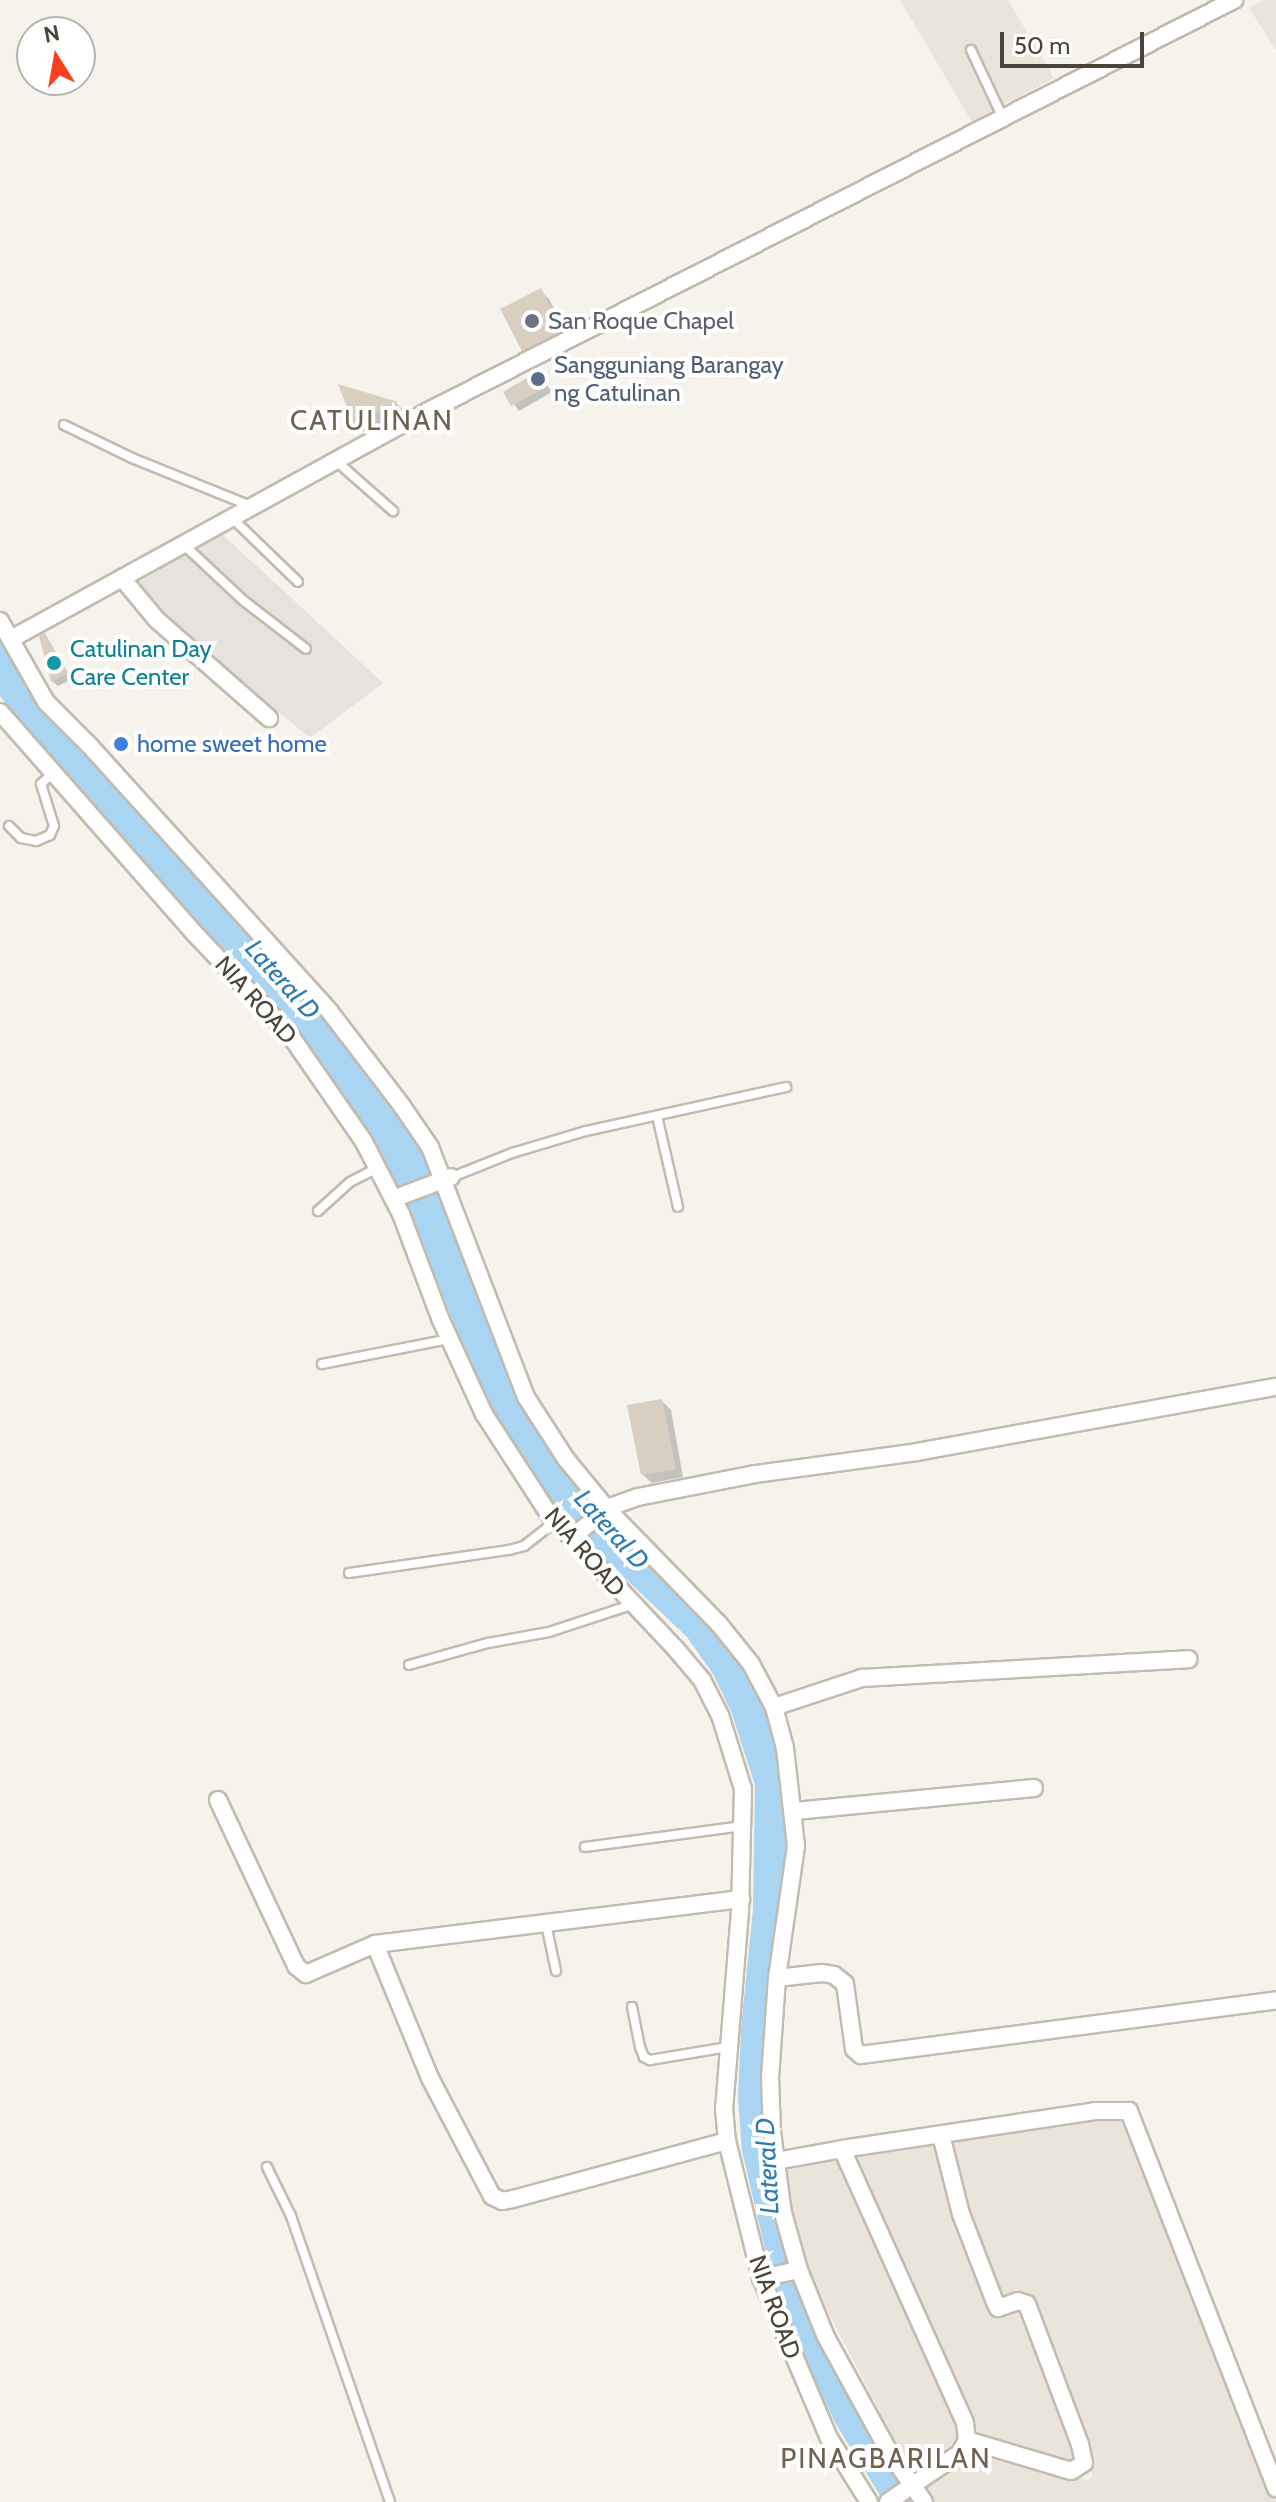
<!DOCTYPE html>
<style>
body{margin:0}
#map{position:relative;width:1276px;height:2502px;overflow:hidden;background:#f6f3ec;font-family:Cabin,sans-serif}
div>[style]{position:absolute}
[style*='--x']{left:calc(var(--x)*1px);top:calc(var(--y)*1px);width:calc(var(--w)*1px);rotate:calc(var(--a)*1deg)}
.residential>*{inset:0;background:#eae5da}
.industrial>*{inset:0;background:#e6e2dd}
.water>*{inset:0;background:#a9d4f2}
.shadow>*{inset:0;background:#0003}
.canal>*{height:20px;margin:-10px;padding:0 10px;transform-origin:10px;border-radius:10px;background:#a9d4f2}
.building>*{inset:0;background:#d8cfc1}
.roads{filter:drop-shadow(2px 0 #c2bbae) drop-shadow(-2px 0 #c2bbae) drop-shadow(0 2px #c2bbae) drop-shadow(0 -2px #c2bbae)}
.lane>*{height:8px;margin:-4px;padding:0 4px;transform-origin:4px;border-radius:4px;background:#fff}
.street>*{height:16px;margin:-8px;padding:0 8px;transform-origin:8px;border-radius:8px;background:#fff}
.dots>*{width:22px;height:22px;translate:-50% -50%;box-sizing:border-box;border:4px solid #fff;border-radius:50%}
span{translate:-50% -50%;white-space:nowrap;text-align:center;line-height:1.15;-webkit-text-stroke:8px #fff;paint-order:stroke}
.worship-label{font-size:24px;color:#5b616d}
.left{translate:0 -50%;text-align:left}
.service-label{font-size:24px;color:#4e5e75}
.culture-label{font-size:24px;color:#0d838f}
.shop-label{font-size:24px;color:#366cbe}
.street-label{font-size:24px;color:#4b4439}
.water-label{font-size:26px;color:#2e7ab2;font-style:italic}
.quarter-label{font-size:28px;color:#6e6250;letter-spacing:2px}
.north{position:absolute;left:16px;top:16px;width:80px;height:80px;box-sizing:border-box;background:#fff;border:2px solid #b7b4b0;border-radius:50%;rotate:349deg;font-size:22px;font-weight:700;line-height:32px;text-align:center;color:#4b4439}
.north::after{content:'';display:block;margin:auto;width:28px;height:36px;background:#fc3f1d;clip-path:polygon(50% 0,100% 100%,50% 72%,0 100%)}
.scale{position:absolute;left:1000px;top:32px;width:144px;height:36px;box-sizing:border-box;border:4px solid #4b4439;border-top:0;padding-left:10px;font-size:24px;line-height:28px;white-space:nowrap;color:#4b4439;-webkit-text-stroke:6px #fff;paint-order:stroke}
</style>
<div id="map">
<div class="residential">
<i style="clip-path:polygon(900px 0,1008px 0,1054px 78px,972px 122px)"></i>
<i style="clip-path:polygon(1264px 0,1276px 0,1276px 50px,1249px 8px)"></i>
<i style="clip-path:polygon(1118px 2113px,1125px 2117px,1276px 2502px,930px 2502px,922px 2490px,981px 2451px,1088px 2480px,1093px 2476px,1026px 2293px,999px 2302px,962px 2203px,948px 2139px)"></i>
<i style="clip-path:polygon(936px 2141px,993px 2314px,1021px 2305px,1073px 2443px,1076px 2460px,1070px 2464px,980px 2437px,848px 2152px)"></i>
<i style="clip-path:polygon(836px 2154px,956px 2415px,962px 2443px,913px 2475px,802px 2262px,784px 2167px)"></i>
</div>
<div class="industrial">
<i style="clip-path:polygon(222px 534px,383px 683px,310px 738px,154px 610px,133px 585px)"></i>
</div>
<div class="water">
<i style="clip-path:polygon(0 635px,40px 707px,326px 1017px,382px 1088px,430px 1163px,519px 1401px,593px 1506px,731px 1646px,766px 1706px,779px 1749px,786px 1800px,785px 1866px,769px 1976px,762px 2082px,764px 2150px,787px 2264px,821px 2354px,846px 2404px,914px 2502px,884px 2502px,836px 2424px,799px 2347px,770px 2270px,742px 2151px,738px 2098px,741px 2029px,753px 1909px,755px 1785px,731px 1711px,713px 1674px,687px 1637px,554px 1511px,491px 1412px,392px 1175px,367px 1130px,300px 1035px,37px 744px,0 696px)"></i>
</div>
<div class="shadow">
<i style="clip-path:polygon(540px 290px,549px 299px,570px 340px,533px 359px,524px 350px)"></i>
<i style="clip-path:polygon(539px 374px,552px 392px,519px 411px,506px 393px)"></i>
<i style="clip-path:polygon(341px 388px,397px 404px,408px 415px,368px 436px,356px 424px)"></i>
<i style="clip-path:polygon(45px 635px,72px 679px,58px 686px,52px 681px)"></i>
<i style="clip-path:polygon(662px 1401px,671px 1410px,683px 1477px,652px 1483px,642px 1474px)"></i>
</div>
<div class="canal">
<i style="--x:766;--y:2135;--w:68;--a:86.6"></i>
<i style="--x:799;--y:2304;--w:165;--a:62.5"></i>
</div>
<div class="building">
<i style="clip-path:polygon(541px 288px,563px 330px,522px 351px,500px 309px)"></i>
<i style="clip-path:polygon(539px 371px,548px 386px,511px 406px,503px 392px)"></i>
<i style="clip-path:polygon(338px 384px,398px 402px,354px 425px)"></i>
<i style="clip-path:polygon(45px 633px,68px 673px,51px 682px,39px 636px)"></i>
<i style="clip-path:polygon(662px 1399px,676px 1469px,641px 1475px,627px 1405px)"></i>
</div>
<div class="roads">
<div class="lane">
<i style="--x:971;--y:50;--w:75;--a:64.8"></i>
<i style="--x:64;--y:425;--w:76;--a:25.9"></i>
<i style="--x:132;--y:458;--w:128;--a:22"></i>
<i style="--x:336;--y:461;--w:76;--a:41.3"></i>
<i style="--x:231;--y:517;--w:93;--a:44.1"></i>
<i style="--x:183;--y:544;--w:83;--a:43.1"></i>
<i style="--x:244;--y:601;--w:78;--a:37.7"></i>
<i style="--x:9;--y:826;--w:17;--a:45"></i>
<i style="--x:21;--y:838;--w:15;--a:11"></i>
<i style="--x:36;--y:841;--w:15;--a:-23"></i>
<i style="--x:50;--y:835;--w:10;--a:-66"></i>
<i style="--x:54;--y:826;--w:44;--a:-107.2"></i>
<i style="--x:41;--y:784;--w:16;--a:-43"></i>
<i style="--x:657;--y:1116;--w:93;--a:77"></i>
<i style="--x:452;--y:1177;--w:65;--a:-21.8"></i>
<i style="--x:512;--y:1153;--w:77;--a:-16.6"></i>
<i style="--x:586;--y:1131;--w:205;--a:-12.4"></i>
<i style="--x:318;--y:1211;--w:43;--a:-42.2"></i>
<i style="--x:350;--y:1182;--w:30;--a:-27"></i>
<i style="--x:322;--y:1364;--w:129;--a:-11.1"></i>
<i style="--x:349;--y:1573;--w:162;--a:-8.2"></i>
<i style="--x:509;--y:1550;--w:16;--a:-15"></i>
<i style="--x:524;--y:1546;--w:41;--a:-38"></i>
<i style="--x:409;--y:1665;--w:82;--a:-15.6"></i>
<i style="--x:488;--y:1643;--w:62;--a:-10.2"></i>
<i style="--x:549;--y:1632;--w:86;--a:-18.2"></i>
<i style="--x:585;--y:1847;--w:159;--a:-7.6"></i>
<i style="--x:546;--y:1924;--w:48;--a:78"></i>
<i style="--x:632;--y:2007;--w:41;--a:78.7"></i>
<i style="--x:640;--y:2047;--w:11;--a:68"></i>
<i style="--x:644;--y:2057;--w:7;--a:27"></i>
<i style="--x:650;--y:2060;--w:79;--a:-9.5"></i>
<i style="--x:267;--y:2167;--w:55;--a:63.9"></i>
<i style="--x:291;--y:2216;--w:303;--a:70.9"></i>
</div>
<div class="street">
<i style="--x:122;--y:578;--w:55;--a:50.2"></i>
<i style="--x:157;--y:620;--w:149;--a:41.2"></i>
<i style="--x:0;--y:621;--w:93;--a:60.4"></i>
<i style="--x:46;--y:702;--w:62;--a:45"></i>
<i style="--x:90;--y:746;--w:358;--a:47.9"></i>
<i style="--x:330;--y:1012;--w:118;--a:52.5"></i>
<i style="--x:402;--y:1106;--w:50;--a:55.7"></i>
<i style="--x:430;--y:1147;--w:268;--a:69"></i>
<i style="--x:526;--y:1397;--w:74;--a:57.2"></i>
<i style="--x:566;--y:1459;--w:65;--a:50.6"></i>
<i style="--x:607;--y:1509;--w:161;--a:45.8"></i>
<i style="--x:719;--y:1624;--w:51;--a:51.3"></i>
<i style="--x:751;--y:1664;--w:49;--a:61.9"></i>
<i style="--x:774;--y:1707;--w:42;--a:75"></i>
<i style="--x:785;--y:1748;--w:99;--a:83.6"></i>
<i style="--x:796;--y:1846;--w:133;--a:98.2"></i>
<i style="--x:777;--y:1978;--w:99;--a:94"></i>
<i style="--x:770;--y:2077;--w:55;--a:87.9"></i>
<i style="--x:772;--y:2132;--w:82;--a:82.3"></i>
<i style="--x:783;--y:2213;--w:59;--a:74.3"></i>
<i style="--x:799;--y:2270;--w:72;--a:68.1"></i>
<i style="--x:826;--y:2337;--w:129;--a:61.2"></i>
<i style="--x:888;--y:2450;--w:63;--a:55.3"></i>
<i style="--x:13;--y:638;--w:438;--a:-28.8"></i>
<i style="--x:397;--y:427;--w:940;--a:-27.03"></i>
<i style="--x:0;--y:712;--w:300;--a:48.7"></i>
<i style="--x:198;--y:937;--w:134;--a:46.8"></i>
<i style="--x:290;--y:1035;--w:130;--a:55.3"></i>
<i style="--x:364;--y:1142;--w:81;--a:62.8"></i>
<i style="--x:401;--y:1214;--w:111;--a:69.4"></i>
<i style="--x:440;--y:1318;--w:106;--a:65.4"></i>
<i style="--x:484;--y:1414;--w:119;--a:57"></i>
<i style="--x:549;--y:1514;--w:184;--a:46.8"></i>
<i style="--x:675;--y:1648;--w:42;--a:49.8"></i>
<i style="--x:702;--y:1680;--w:39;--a:63"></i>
<i style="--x:720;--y:1715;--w:77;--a:72.7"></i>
<i style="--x:743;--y:1789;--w:122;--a:91.4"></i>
<i style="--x:740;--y:1911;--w:198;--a:94.6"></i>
<i style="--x:724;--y:2108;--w:33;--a:85"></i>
<i style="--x:727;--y:2141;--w:141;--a:76.1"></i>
<i style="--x:761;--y:2278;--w:174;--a:67"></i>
<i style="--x:829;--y:2438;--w:75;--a:58"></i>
<i style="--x:393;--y:1199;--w:62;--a:-20.8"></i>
<i style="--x:571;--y:1538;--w:50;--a:-38.5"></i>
<i style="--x:610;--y:1507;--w:30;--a:-20"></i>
<i style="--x:638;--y:1497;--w:119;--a:-11.1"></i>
<i style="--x:755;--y:1474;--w:163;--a:-7.7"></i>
<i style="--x:917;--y:1452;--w:365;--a:-10.3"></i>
<i style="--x:774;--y:1707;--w:93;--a:-18.2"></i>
<i style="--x:862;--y:1678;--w:327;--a:-3.3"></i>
<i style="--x:218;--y:1800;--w:183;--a:64.8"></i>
<i style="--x:296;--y:1966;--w:13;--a:39"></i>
<i style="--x:306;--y:1974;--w:75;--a:-23.5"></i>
<i style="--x:375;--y:1944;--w:369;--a:-7"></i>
<i style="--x:795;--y:1811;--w:240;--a:-5.5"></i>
<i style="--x:375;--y:1944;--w:145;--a:67.7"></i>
<i style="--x:430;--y:2078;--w:133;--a:62.3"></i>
<i style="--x:492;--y:2196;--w:11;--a:27"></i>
<i style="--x:502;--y:2201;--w:11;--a:-10"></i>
<i style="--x:513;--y:2199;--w:222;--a:-15.2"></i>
<i style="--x:777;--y:1978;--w:45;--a:-6.3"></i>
<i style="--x:822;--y:1973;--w:12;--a:9"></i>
<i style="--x:834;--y:1975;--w:14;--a:39"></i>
<i style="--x:845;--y:1984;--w:66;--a:82.1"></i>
<i style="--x:854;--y:2049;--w:9;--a:41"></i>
<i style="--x:861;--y:2055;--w:419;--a:-7.5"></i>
<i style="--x:941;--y:2135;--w:81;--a:75.8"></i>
<i style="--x:961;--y:2214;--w:94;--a:68.9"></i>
<i style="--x:995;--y:2302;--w:7;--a:63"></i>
<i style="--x:998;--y:2308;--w:21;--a:-19"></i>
<i style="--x:1018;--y:2301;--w:9;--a:18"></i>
<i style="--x:1027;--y:2304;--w:150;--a:69.3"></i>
<i style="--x:1080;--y:2444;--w:19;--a:78"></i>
<i style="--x:1084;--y:2463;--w:15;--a:148"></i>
<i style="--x:1071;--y:2471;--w:109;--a:-163.4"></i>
<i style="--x:842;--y:2149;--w:256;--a:-8.5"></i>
<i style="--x:1095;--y:2111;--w:34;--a:0"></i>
<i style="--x:1129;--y:2111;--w:405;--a:68.7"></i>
<i style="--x:776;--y:2161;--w:67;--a:-10.3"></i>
<i style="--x:842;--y:2149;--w:300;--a:65.8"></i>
<i style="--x:965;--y:2423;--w:17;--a:83"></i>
<i style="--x:967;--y:2440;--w:15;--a:118"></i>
<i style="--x:960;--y:2453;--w:87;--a:145.8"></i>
<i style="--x:761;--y:2278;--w:39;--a:-12"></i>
</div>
</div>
<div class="dots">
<i style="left:532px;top:321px;background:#6b7280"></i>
<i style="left:538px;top:379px;background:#5c6f8a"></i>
<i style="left:54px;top:663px;background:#0f9aa8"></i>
<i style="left:121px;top:744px;background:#3f7fe0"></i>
</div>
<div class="worship-label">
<span class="left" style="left:548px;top:321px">San Roque Chapel</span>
</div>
<div class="service-label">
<span class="left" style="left:554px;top:379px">Sangguniang Barangay<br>ng Catulinan</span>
</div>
<div class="culture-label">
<span class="left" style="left:70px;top:663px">Catulinan Day<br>Care Center</span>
</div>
<div class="shop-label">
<span class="left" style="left:137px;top:744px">home sweet home</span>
</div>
<div class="street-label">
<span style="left:256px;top:1000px;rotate:48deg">NIA ROAD</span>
<span style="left:585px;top:1552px;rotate:49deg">NIA ROAD</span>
<span style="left:775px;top:2307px;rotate:70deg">NIA ROAD</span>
</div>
<div class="water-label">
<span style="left:282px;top:980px;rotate:48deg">Lateral D</span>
<span style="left:611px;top:1530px;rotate:48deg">Lateral D</span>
<span style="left:768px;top:2166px;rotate:-93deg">Lateral D</span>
</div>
<div class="quarter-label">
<span style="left:372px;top:420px">CATULINAN</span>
<span style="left:886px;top:2458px">PINAGBARILAN</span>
</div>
<div class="north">N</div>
<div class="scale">50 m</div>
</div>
